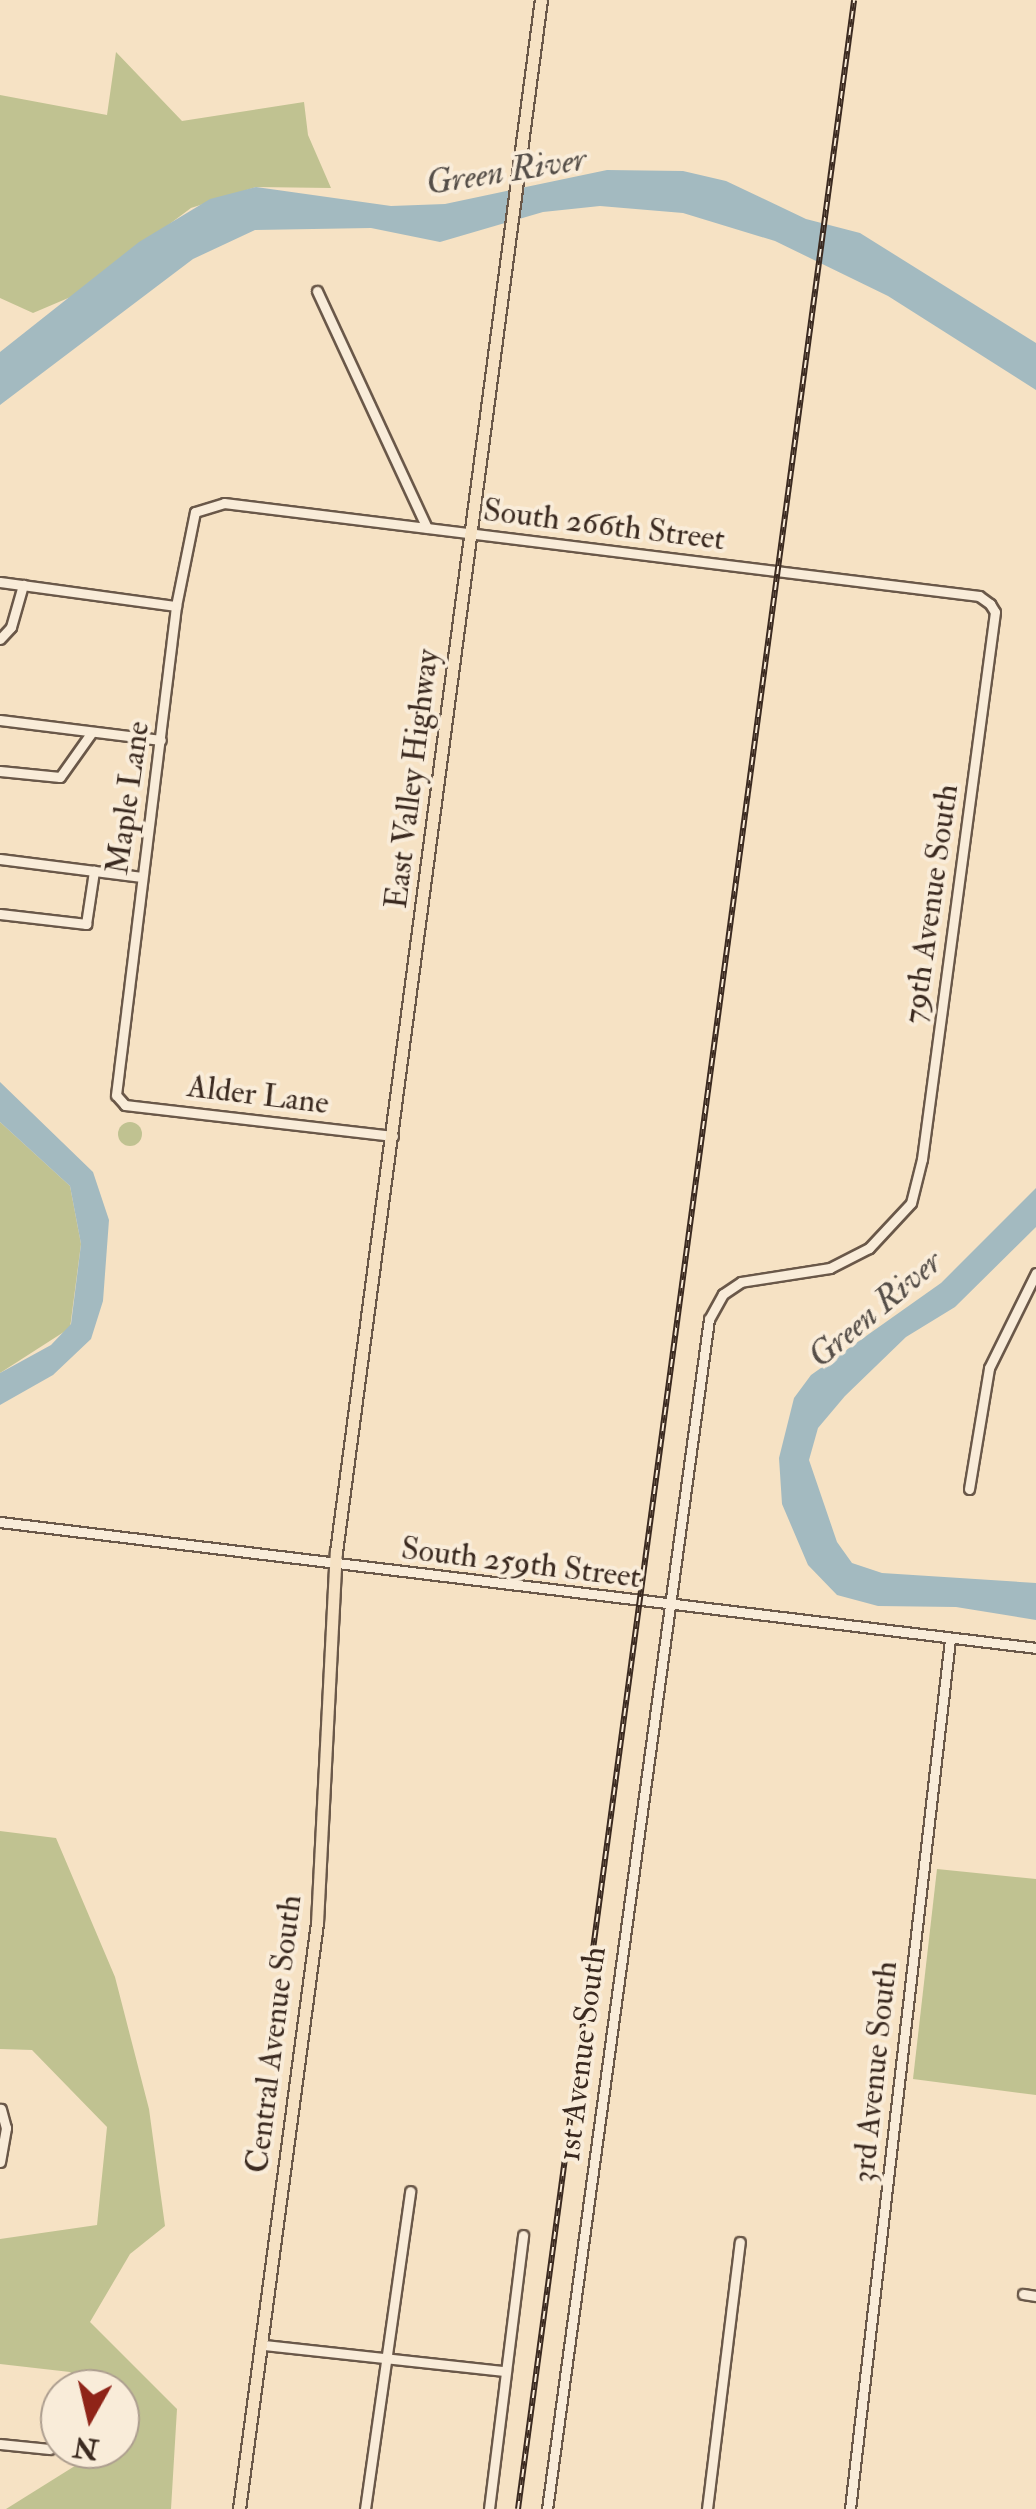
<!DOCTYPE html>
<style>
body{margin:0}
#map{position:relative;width:1036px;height:2509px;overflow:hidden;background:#f6e2c4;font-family:"IM FELL Double Pica",serif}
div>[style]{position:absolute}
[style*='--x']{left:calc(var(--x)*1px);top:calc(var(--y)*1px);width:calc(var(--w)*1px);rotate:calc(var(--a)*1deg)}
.green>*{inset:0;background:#c0c291}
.round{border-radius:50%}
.water>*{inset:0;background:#a3bac0}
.roads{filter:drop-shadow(2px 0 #6a5849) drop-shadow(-2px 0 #6a5849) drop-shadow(0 2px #6a5849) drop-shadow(0 -2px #6a5849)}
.minor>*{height:9px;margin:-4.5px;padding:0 4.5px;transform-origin:4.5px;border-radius:4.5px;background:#f9ecd9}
.major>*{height:11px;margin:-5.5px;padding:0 5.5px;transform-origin:5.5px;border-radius:5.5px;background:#f6e2c4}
.rail>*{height:6px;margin-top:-3px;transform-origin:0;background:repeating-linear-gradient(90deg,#f9ecd9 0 8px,#3b2a20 0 16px);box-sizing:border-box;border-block:2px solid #3b2a20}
span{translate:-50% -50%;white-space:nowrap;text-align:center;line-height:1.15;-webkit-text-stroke:8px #f9ecd9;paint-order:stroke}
.street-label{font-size:32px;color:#3b2a20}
.water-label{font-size:35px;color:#554e48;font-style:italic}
.north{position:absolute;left:40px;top:2369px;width:100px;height:100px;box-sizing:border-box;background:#f9ecd9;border:2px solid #ad9e8f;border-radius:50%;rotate:188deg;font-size:28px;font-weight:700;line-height:40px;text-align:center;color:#3b2a20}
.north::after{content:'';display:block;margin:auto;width:35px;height:45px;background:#8f2418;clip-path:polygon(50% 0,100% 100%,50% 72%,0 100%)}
</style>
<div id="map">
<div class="green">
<i style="clip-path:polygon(116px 52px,182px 121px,304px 102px,308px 135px,331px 188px,256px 187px,191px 208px,73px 296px,33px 313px,0 298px,0 95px,107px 115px)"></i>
<i style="clip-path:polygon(0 1122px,70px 1186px,81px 1244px,70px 1328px,0 1373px)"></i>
<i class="round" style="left:118px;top:1122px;width:24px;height:24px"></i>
<i style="clip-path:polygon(0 1831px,56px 1838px,115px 1977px,149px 2109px,165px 2226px,130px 2254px,90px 2322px,177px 2409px,171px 2509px,6px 2509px,102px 2449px,120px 2449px,120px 2389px,88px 2389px,70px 2372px,0 2364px,0 2239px,97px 2225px,107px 2127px,32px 2050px,0 2049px)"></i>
<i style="clip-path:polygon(937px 1869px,1036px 1879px,1036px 2095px,913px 2079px)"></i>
</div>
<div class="water">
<i style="clip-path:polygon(607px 170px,683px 171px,726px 181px,806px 219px,860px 233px,1036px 343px,1036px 390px,888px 296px,775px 241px,683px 213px,600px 206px,543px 212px,440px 242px,371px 228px,255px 230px,193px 259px,0 405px,0 352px,139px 242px,210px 199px,256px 187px,391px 206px,445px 204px)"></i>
<i style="clip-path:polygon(0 1082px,93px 1172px,109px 1220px,103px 1301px,91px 1339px,53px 1375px,0 1405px,0 1373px,51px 1345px,71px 1324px,81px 1244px,70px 1186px,0 1122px)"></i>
<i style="clip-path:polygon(1036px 1188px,1036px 1227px,955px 1307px,906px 1337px,845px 1396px,818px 1428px,809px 1460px,837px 1542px,852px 1563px,882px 1573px,1036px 1583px,1036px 1620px,956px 1607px,878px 1606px,837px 1595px,808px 1565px,782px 1504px,779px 1458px,794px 1398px,811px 1375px,941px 1283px)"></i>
</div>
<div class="roads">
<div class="minor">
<i style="--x:317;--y:291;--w:261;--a:65.1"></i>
<i style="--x:0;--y:582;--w:178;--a:7.8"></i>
<i style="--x:0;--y:639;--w:16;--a:-47"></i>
<i style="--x:11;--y:627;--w:44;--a:-74.1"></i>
<i style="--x:0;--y:720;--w:162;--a:7.1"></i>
<i style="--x:0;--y:771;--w:60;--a:5.7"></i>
<i style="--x:60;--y:777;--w:55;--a:-54.6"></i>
<i style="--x:0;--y:859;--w:143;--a:7.2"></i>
<i style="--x:0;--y:914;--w:87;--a:6.6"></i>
<i style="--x:86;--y:924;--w:54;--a:-81.4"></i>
<i style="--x:393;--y:1136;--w:270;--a:-173.4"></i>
<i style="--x:125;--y:1105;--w:13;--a:-132"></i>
<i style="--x:116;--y:1095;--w:493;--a:-83"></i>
<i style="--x:176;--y:606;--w:96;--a:-78.6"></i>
<i style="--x:195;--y:512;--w:30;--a:-17"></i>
<i style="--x:224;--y:503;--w:761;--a:7.02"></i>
<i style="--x:979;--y:596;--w:14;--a:36"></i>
<i style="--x:990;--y:604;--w:9;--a:58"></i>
<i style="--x:995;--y:612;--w:552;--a:97.6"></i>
<i style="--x:922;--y:1159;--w:45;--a:104"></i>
<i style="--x:911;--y:1203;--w:62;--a:133"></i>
<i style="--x:869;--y:1248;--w:44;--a:152.9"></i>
<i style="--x:830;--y:1268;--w:90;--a:171.1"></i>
<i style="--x:741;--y:1282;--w:22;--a:146"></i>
<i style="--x:723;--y:1294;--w:29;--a:119"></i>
<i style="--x:709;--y:1319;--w:1201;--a:97.75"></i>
<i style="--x:969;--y:1489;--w:123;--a:-80.6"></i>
<i style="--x:989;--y:1368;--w:106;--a:-63.7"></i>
<i style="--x:0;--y:1522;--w:1044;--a:6.93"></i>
<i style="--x:0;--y:2162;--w:35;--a:-80"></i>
<i style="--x:6;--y:2128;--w:20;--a:-105"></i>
<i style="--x:1023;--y:2294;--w:13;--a:9"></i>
<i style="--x:264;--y:2345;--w:242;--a:6.2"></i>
<i style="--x:0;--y:2444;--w:50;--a:5.7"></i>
<i style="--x:365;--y:2509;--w:321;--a:-81.9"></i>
<i style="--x:489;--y:2509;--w:276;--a:-82.9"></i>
<i style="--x:707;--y:2509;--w:269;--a:-83"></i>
<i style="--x:850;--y:2509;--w:875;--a:-83.44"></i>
</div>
<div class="major">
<i style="--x:239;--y:2509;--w:591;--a:-82.42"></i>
<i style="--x:317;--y:1923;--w:371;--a:-87.1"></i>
<i style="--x:336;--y:1552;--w:1565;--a:-82.48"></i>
</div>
</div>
<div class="rail">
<i style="--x:518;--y:2509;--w:2531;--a:-82.37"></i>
</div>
<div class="street-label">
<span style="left:604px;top:525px;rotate:7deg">South 266th Street</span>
<span style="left:412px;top:779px;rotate:-83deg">East Valley Highway</span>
<span style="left:128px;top:798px;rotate:-82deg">Maple Lane</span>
<span style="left:931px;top:904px;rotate:-82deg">79th Avenue South</span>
<span style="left:258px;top:1095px;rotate:7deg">Alder Lane</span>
<span style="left:521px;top:1563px;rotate:7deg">South 259th Street</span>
<span style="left:274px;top:2034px;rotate:-83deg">Central Avenue South</span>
<span style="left:582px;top:2054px;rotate:-83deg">1st Avenue South</span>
<span style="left:875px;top:2072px;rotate:-84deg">3rd Avenue South</span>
</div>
<div class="water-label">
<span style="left:506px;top:171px;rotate:-9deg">Green River</span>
<span style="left:875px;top:1309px;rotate:-40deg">Green River</span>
</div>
<div class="north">N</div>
</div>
